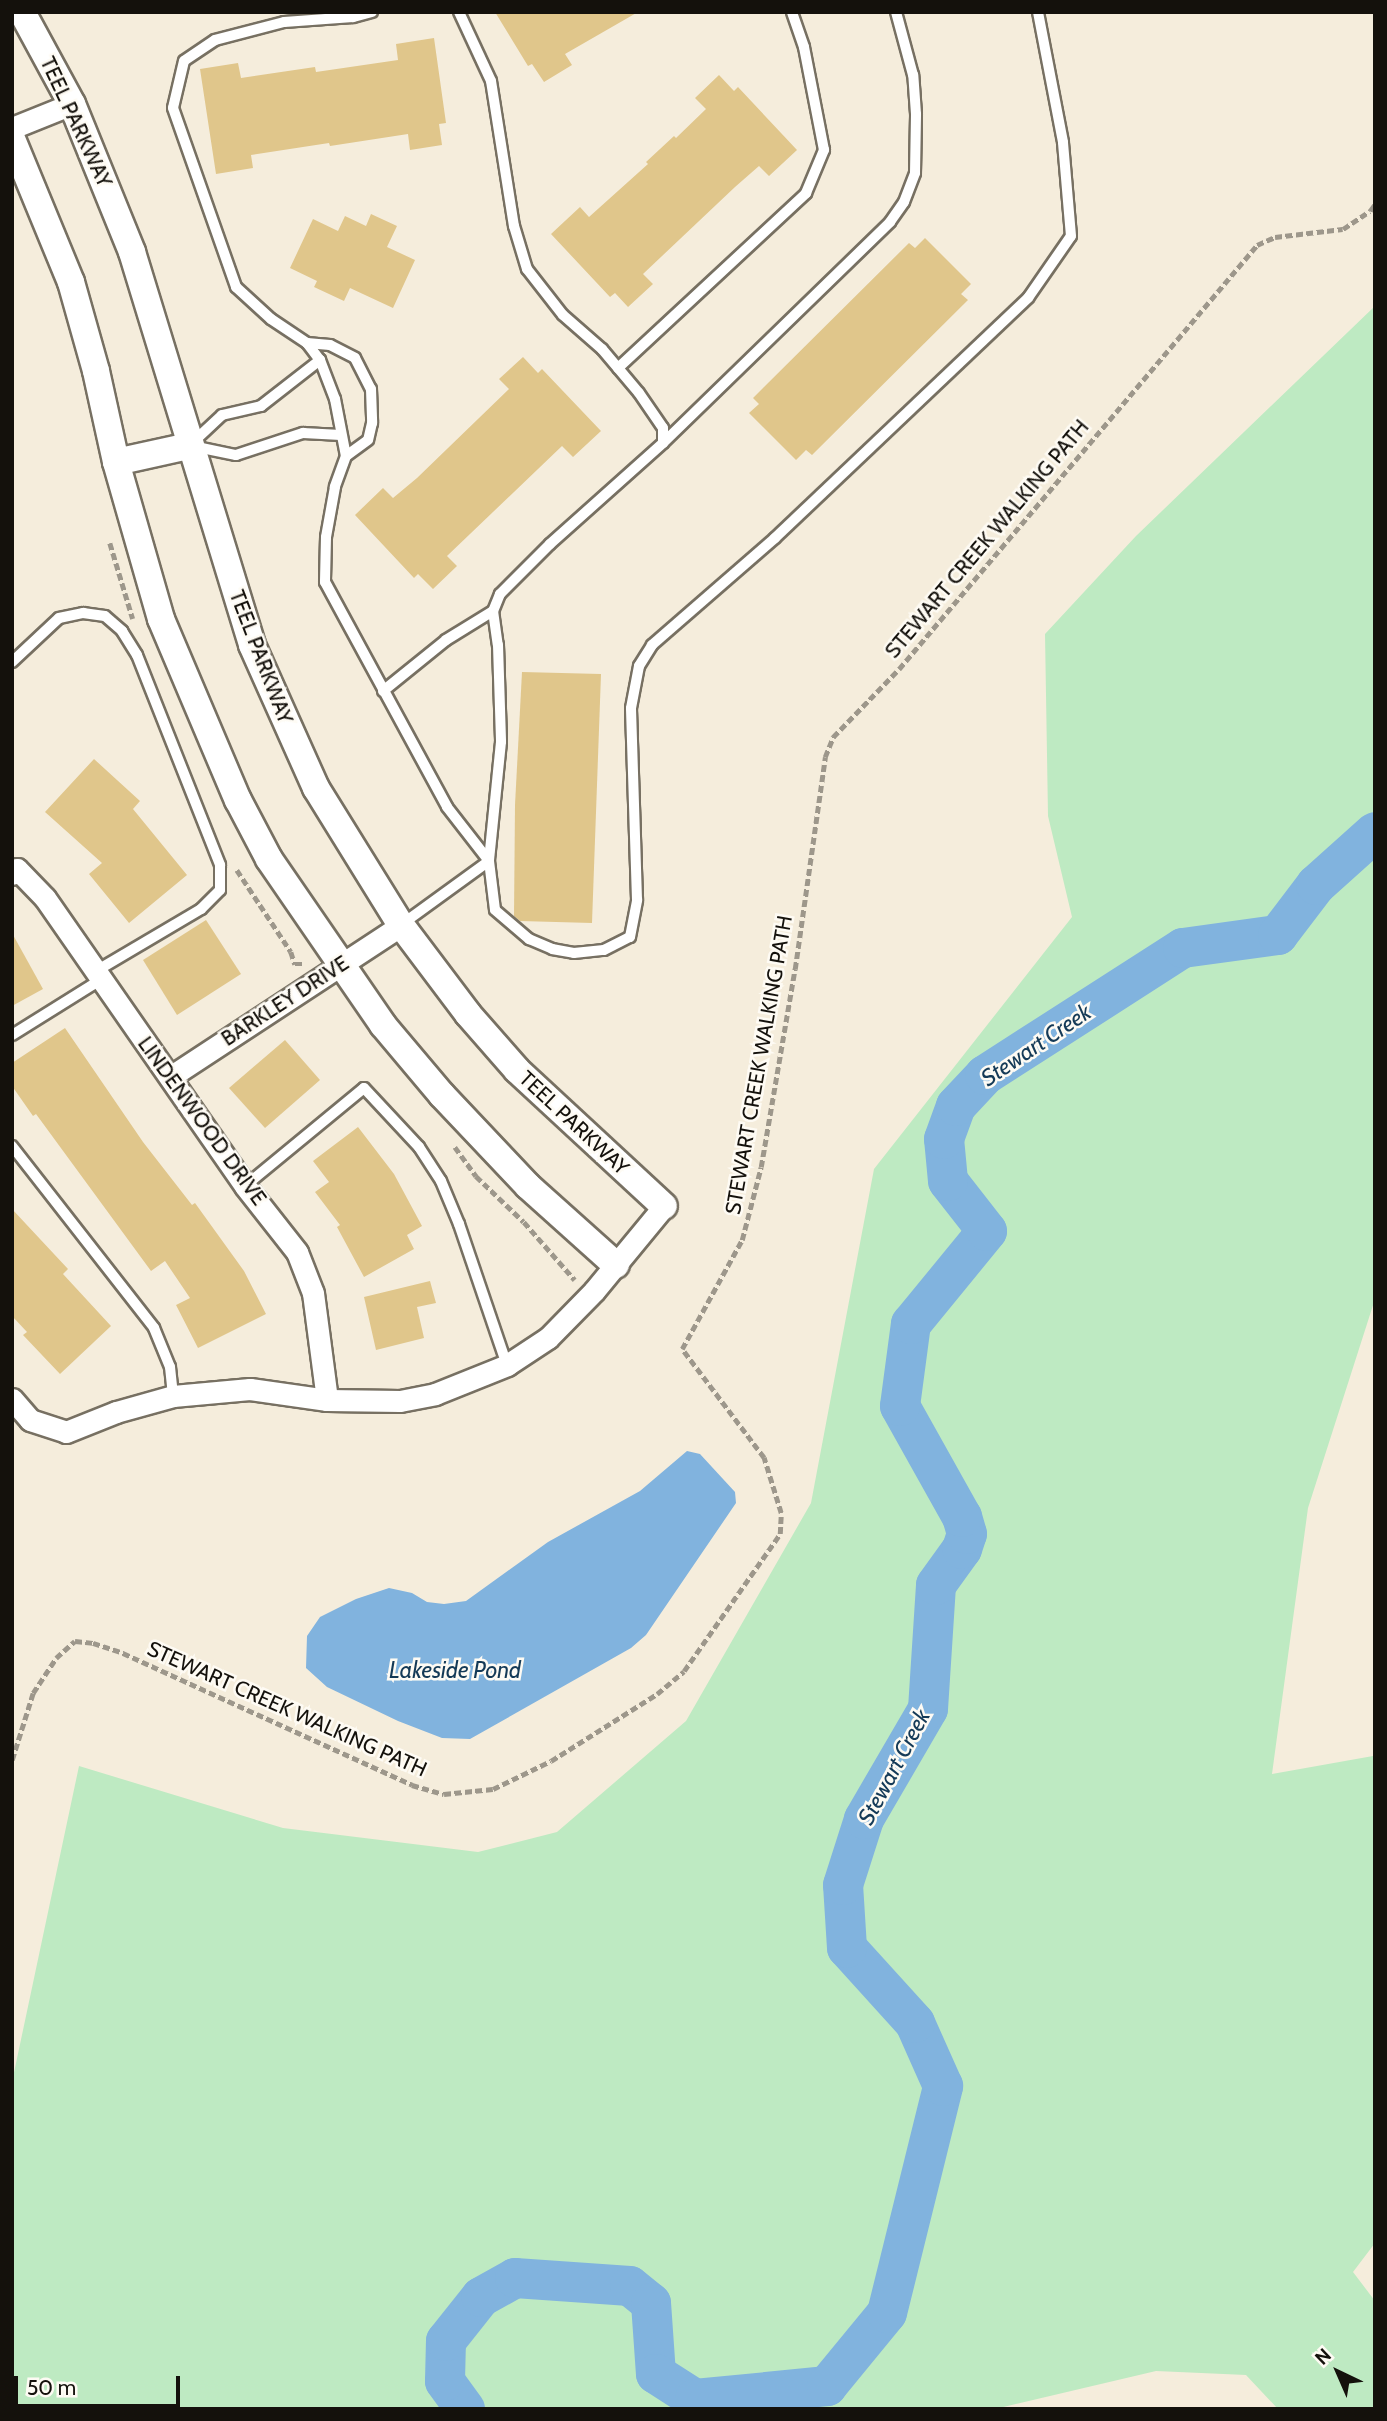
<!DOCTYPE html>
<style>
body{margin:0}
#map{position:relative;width:1387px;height:2421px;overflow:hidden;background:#f5eddc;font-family:Cabin,sans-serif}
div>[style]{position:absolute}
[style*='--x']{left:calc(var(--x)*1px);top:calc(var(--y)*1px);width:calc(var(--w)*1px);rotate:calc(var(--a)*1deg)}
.green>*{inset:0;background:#beeac2}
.water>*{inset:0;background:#81b3de}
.river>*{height:40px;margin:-20px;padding:0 20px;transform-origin:20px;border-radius:20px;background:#81b3de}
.building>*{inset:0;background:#e0c68b}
.path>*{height:4.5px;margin-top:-2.25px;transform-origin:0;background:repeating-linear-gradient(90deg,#9d978b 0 7px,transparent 0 10.5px)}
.roads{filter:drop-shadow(2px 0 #777062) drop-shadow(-2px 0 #777062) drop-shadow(0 2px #777062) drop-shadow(0 -2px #777062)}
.service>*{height:10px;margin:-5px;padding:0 5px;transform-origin:5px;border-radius:5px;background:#fff}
.minor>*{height:21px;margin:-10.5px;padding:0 10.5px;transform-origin:10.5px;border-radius:10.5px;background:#fff}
.tertiary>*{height:26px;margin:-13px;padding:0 13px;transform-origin:13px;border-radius:13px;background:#fff}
span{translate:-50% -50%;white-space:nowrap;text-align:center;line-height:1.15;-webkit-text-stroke:5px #fefbf4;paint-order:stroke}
.street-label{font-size:21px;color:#14110c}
.water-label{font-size:23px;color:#143a57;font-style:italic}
.frame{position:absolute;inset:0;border:14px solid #14110c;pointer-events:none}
.north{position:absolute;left:1303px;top:2337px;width:70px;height:70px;-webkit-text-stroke:5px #fefbf4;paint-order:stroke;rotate:316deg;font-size:19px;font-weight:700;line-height:28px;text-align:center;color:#14110c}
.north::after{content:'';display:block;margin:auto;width:24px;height:32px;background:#14110c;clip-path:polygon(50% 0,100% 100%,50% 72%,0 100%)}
.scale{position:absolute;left:14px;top:2376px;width:166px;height:32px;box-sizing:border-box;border:4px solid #14110c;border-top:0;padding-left:9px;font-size:21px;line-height:24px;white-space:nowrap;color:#14110c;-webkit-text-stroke:5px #fefbf4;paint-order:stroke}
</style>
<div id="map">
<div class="green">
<i style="clip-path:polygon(1375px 306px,1375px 1299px,1308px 1508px,1272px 1774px,1373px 1756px,1375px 1758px,1375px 2243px,1353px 2272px,1375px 2301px,1375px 2409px,1278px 2409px,1246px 2375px,1156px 2371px,995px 2409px,12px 2409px,12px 2082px,79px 1766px,283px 1828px,478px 1852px,557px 1832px,686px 1721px,811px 1503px,874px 1169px,1072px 917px,1048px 816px,1045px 634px,1136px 536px)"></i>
</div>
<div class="water">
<i style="clip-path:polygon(687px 1451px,700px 1454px,735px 1492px,736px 1503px,646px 1635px,631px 1648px,470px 1739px,442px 1738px,398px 1721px,327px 1687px,306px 1668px,307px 1636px,320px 1617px,356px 1599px,389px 1588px,412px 1593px,427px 1602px,444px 1604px,466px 1601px,548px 1542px,640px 1491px)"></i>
</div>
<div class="river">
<i style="--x:465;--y:2409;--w:34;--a:-126"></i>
<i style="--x:445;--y:2381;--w:40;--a:-88.6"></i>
<i style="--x:446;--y:2341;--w:56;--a:-51.5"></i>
<i style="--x:481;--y:2297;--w:39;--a:-29"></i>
<i style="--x:515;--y:2278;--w:115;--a:4"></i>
<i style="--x:630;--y:2286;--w:27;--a:39"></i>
<i style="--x:651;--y:2303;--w:71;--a:86"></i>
<i style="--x:656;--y:2374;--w:46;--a:32.7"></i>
<i style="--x:695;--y:2399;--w:133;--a:-5.6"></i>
<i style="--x:827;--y:2386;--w:94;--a:-50.6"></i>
<i style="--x:887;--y:2313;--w:234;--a:-76.1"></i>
<i style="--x:943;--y:2086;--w:69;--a:-114"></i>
<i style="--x:915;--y:2023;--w:101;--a:-132.2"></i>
<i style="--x:847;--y:1948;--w:63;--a:-93.6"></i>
<i style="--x:843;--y:1885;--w:69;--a:-72.3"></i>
<i style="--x:864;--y:1819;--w:127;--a:-59.8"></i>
<i style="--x:928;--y:1709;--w:124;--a:-86.3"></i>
<i style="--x:936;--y:1585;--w:44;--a:-54.2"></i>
<i style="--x:962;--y:1549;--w:16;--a:-72"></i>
<i style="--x:967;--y:1534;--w:18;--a:-106"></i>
<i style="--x:962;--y:1517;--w:127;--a:-119.2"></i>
<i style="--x:900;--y:1406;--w:83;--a:-82.4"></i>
<i style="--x:911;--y:1324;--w:120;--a:-50.7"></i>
<i style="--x:987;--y:1231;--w:63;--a:-128"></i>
<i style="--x:948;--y:1181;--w:42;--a:-95.4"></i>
<i style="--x:944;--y:1139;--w:35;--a:-70"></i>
<i style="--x:956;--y:1106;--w:42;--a:-46.9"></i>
<i style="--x:985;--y:1075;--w:235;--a:-32.7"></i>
<i style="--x:1183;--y:948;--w:96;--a:-7.8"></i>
<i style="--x:1278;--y:935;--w:63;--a:-52.8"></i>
<i style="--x:1316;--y:885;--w:79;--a:-41.9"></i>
</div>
<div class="building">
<i style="clip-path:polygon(495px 12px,638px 12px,565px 54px,572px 65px,544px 82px,532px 64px,528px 66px)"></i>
<i style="clip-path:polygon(434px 38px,446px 123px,439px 124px,442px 145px,410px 150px,408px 134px,330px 146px,329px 143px,251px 155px,253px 168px,216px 174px,200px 69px,238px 63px,241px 78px,315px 67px,316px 72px,398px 60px,396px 44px)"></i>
<i style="clip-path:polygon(719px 75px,734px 91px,738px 87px,797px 150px,769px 176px,759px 166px,735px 187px,643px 274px,653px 284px,628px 307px,615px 293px,610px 297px,551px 234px,580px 207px,589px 217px,648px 164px,646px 162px,674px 136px,676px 138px,706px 109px,695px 98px)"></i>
<i style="clip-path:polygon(371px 214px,397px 226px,387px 247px,415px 260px,393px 308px,350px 288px,344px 301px,314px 287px,317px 281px,290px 268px,313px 219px,338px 231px,345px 216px,366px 226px)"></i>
<i style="clip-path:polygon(925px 238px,971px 284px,961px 294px,968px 300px,812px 455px,806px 450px,796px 460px,749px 413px,759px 404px,753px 398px,909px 243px,915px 248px)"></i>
<i style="clip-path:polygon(523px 357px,538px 373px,542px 369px,601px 431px,573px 457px,562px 446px,447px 556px,457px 566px,433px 589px,418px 574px,414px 578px,355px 515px,383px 488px,393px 498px,417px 478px,509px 389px,499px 379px)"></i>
<i style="clip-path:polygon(522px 672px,601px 674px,592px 923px,520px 921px,514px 916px,515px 805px)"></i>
<i style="clip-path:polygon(94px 759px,140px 801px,133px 809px,187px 875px,129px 923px,89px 874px,102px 863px,45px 812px)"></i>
<i style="clip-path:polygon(206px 920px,241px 974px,177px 1015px,143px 960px)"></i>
<i style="clip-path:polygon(12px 933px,43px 989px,12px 1006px)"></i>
<i style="clip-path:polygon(65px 1028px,143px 1142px,192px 1205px,195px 1203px,244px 1271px,266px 1314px,198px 1348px,176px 1305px,190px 1298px,165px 1261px,151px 1271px,36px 1114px,33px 1116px,12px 1086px,12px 1063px)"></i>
<i style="clip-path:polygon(285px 1040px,320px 1080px,265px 1128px,229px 1088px)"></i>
<i style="clip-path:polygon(358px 1127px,394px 1174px,422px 1226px,407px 1235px,414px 1249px,364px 1277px,337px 1227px,340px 1225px,315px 1192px,329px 1182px,313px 1161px)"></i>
<i style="clip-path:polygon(12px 1209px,68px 1269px,63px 1274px,111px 1326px,60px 1374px,23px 1335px,27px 1332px,12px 1316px)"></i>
<i style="clip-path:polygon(430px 1281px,436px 1303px,417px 1307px,424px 1338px,376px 1350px,364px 1297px)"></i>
</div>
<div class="path">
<i style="--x:110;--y:543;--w:79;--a:73.2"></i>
<i style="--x:237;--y:870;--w:98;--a:56.6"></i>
<i style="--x:291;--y:952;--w:13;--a:72"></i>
<i style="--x:295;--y:964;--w:9;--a:0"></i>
<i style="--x:455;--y:1147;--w:36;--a:54"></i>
<i style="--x:476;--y:1176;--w:66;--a:43.8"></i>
<i style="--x:524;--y:1222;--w:77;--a:48.7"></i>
<i style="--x:12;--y:1760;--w:70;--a:-72.6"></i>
<i style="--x:33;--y:1693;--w:42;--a:-56.7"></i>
<i style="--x:56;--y:1658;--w:25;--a:-42"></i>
<i style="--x:75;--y:1641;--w:18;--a:6"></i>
<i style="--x:93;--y:1643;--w:32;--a:18"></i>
<i style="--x:123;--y:1653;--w:318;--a:24.5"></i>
<i style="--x:412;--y:1785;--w:33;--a:16"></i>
<i style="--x:444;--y:1794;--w:49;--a:-5.8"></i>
<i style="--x:493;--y:1789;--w:64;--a:-25.8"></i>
<i style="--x:551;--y:1761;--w:125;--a:-32.3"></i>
<i style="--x:657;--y:1694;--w:35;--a:-40"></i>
<i style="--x:684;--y:1671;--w:167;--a:-55"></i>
<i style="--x:780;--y:1534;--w:21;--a:-87"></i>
<i style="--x:781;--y:1513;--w:58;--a:-107.2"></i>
<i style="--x:764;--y:1458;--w:136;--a:-127"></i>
<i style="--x:682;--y:1349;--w:124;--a:-61.2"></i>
<i style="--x:742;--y:1240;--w:75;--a:-75.4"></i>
<i style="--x:761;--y:1167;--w:201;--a:-80.3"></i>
<i style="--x:795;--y:969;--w:214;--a:-81.9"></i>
<i style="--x:825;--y:757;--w:22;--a:-68"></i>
<i style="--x:833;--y:737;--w:95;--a:-45.9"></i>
<i style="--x:899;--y:669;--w:555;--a:-49.82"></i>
<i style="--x:1257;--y:245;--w:20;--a:-24"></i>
<i style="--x:1275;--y:237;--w:68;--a:-6.7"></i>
<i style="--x:1343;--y:229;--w:32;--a:-34"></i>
<i style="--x:1370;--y:211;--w:9;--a:-54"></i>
</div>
<div class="roads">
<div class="service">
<i style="--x:372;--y:12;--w:20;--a:165"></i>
<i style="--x:353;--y:17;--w:69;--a:175.9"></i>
<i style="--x:284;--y:22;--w:71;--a:165.4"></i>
<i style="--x:215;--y:40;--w:37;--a:146"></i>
<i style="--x:184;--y:61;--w:48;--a:103.2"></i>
<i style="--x:173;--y:108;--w:190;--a:70.6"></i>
<i style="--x:236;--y:287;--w:47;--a:42.4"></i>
<i style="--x:271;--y:319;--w:43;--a:33.7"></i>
<i style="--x:307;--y:343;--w:21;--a:53"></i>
<i style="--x:320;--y:360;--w:42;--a:69"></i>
<i style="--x:335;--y:399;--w:58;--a:79.1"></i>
<i style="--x:346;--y:456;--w:33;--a:110"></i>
<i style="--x:335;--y:487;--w:51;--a:100.2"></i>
<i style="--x:326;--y:537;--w:45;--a:91.3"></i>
<i style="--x:325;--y:582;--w:256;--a:61.5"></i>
<i style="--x:447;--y:807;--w:68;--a:52.1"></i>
<i style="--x:489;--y:861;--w:109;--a:144"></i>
<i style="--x:459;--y:12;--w:76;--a:65.1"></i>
<i style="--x:491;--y:81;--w:147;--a:81"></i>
<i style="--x:514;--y:226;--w:45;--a:73.2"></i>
<i style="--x:527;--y:269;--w:58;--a:52"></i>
<i style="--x:563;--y:315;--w:52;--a:41.1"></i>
<i style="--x:602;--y:349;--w:57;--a:49.9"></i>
<i style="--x:639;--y:393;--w:42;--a:55.6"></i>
<i style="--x:663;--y:428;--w:15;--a:90"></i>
<i style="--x:663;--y:443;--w:152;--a:138.2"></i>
<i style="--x:550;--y:544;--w:71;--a:135"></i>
<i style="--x:500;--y:594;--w:18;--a:112"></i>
<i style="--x:493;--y:611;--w:34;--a:82"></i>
<i style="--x:498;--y:645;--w:97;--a:88.2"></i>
<i style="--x:501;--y:742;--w:120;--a:95.8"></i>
<i style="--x:489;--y:861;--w:49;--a:83"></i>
<i style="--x:495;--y:910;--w:45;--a:40.5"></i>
<i style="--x:529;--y:939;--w:25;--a:23"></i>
<i style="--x:552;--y:949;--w:22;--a:10"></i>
<i style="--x:574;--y:953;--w:30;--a:-6"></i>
<i style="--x:604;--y:950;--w:29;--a:-27"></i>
<i style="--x:630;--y:937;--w:38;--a:-79"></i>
<i style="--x:637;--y:900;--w:192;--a:-91.8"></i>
<i style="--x:631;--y:708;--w:43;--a:-79.2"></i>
<i style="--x:639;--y:666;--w:25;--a:-58"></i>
<i style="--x:652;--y:645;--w:163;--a:-41"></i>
<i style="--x:775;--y:538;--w:349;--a:-43.5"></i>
<i style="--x:1028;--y:298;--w:75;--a:-55.3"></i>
<i style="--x:1071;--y:236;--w:94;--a:-94.9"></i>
<i style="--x:1063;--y:142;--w:132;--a:-100.9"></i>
<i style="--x:307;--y:343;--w:23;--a:5"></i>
<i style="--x:330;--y:345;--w:28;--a:27"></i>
<i style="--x:355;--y:358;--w:35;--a:63"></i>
<i style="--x:371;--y:389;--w:34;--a:88"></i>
<i style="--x:372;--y:423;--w:17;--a:103"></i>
<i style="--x:368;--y:440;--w:27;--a:144"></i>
<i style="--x:618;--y:368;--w:257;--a:-42.9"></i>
<i style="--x:806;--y:193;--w:47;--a:-67.3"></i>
<i style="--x:824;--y:150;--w:105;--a:-101"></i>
<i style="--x:804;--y:47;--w:37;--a:-109"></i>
<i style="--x:663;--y:443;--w:317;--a:-44.2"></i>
<i style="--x:890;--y:222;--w:24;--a:-55"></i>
<i style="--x:904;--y:202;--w:31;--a:-69"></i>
<i style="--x:915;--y:173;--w:59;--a:-89"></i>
<i style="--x:916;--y:114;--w:39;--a:-94"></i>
<i style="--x:913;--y:75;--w:65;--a:-105.1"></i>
<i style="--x:191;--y:444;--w:42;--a:-43.1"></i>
<i style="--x:222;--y:415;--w:40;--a:-13"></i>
<i style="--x:261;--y:406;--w:75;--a:-37.9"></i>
<i style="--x:192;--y:446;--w:45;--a:11.6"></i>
<i style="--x:236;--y:455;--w:71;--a:-18.2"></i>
<i style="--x:303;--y:433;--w:38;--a:3"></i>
<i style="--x:12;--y:662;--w:64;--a:-43.1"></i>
<i style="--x:59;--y:618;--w:25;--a:-12"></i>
<i style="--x:83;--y:613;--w:22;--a:8"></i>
<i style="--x:105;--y:616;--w:23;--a:41"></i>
<i style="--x:122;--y:631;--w:28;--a:58"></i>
<i style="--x:137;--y:655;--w:226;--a:68.4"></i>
<i style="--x:220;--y:865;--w:25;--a:90"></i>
<i style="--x:220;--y:890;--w:27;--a:135"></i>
<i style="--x:201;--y:909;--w:122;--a:149.4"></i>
<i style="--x:383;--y:691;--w:81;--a:-39"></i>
<i style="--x:446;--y:640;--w:55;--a:-31.7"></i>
<i style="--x:12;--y:1035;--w:106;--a:-31.9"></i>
<i style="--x:12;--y:1146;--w:231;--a:52"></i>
<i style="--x:154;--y:1328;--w:42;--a:67.7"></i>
<i style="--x:170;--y:1367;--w:29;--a:84"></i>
<i style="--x:245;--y:1186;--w:154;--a:-39.5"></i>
<i style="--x:364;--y:1088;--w:81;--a:47"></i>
<i style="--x:419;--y:1147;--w:40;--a:57.1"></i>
<i style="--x:441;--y:1181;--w:47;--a:67.3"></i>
<i style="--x:459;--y:1224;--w:149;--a:71.2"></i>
</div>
<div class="minor">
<i style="--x:12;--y:128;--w:65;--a:-21.8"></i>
<i style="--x:12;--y:874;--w:7;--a:-45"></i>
<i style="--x:17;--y:869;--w:40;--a:46"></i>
<i style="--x:45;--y:898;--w:351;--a:55.2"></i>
<i style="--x:245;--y:1186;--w:84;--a:51.8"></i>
<i style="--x:297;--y:1252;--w:44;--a:68.7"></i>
<i style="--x:313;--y:1293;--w:108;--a:82.5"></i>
<i style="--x:170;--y:1077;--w:277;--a:-33.3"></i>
<i style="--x:12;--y:1399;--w:28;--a:49"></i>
<i style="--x:30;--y:1420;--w:38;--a:18"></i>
<i style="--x:66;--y:1432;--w:54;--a:-21.8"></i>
<i style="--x:116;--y:1412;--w:59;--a:-15.7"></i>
<i style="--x:173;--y:1396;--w:77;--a:-5.2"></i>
<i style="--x:250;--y:1389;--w:78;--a:8.1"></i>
<i style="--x:327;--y:1400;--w:73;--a:0.8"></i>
<i style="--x:400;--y:1401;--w:36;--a:-11"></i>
<i style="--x:435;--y:1394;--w:78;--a:-21.9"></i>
<i style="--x:507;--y:1365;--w:49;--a:-33.4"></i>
<i style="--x:548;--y:1338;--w:66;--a:-45.6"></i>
<i style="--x:594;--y:1291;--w:110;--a:-50.5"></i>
</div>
<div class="tertiary">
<i style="--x:22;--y:12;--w:105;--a:61.5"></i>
<i style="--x:72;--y:104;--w:160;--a:67.9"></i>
<i style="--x:132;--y:252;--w:411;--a:73"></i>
<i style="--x:252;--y:645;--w:157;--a:65.9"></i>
<i style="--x:316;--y:788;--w:161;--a:58.2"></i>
<i style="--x:401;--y:925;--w:111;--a:53"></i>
<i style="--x:468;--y:1014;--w:74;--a:48.8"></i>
<i style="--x:517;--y:1070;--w:200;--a:42.8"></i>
<i style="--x:12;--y:139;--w:155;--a:67.6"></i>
<i style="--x:71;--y:282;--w:92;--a:74.3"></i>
<i style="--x:96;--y:371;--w:93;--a:77.6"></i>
<i style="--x:116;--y:462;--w:163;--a:74"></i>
<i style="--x:161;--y:619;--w:197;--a:67"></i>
<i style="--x:238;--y:800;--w:67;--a:62.3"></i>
<i style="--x:269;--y:859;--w:201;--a:55.5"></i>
<i style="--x:383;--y:1025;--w:92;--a:49.9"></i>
<i style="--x:442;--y:1095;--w:125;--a:46.6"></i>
<i style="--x:528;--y:1186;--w:118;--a:41.9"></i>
<i style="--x:116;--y:462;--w:75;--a:-12.4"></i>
</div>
</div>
<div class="street-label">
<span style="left:76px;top:122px;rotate:65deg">TEEL PARKWAY</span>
<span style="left:987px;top:539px;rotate:-50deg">STEWART CREEK WALKING PATH</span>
<span style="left:261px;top:657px;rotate:69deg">TEEL PARKWAY</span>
<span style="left:285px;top:1001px;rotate:-33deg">BARKLEY DRIVE</span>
<span style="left:759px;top:1065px;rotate:-80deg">STEWART CREEK WALKING PATH</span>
<span style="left:202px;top:1121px;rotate:54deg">LINDENWOOD DRIVE</span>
<span style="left:574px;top:1123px;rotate:43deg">TEEL PARKWAY</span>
<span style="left:287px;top:1709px;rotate:24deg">STEWART CREEK WALKING PATH</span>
</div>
<div class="water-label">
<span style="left:1036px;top:1045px;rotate:-34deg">Stewart Creek</span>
<span style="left:455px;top:1670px">Lakeside Pond</span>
<span style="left:894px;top:1767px;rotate:-62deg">Stewart Creek</span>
</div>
<div class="frame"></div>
<div class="north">N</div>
<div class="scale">50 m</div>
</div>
